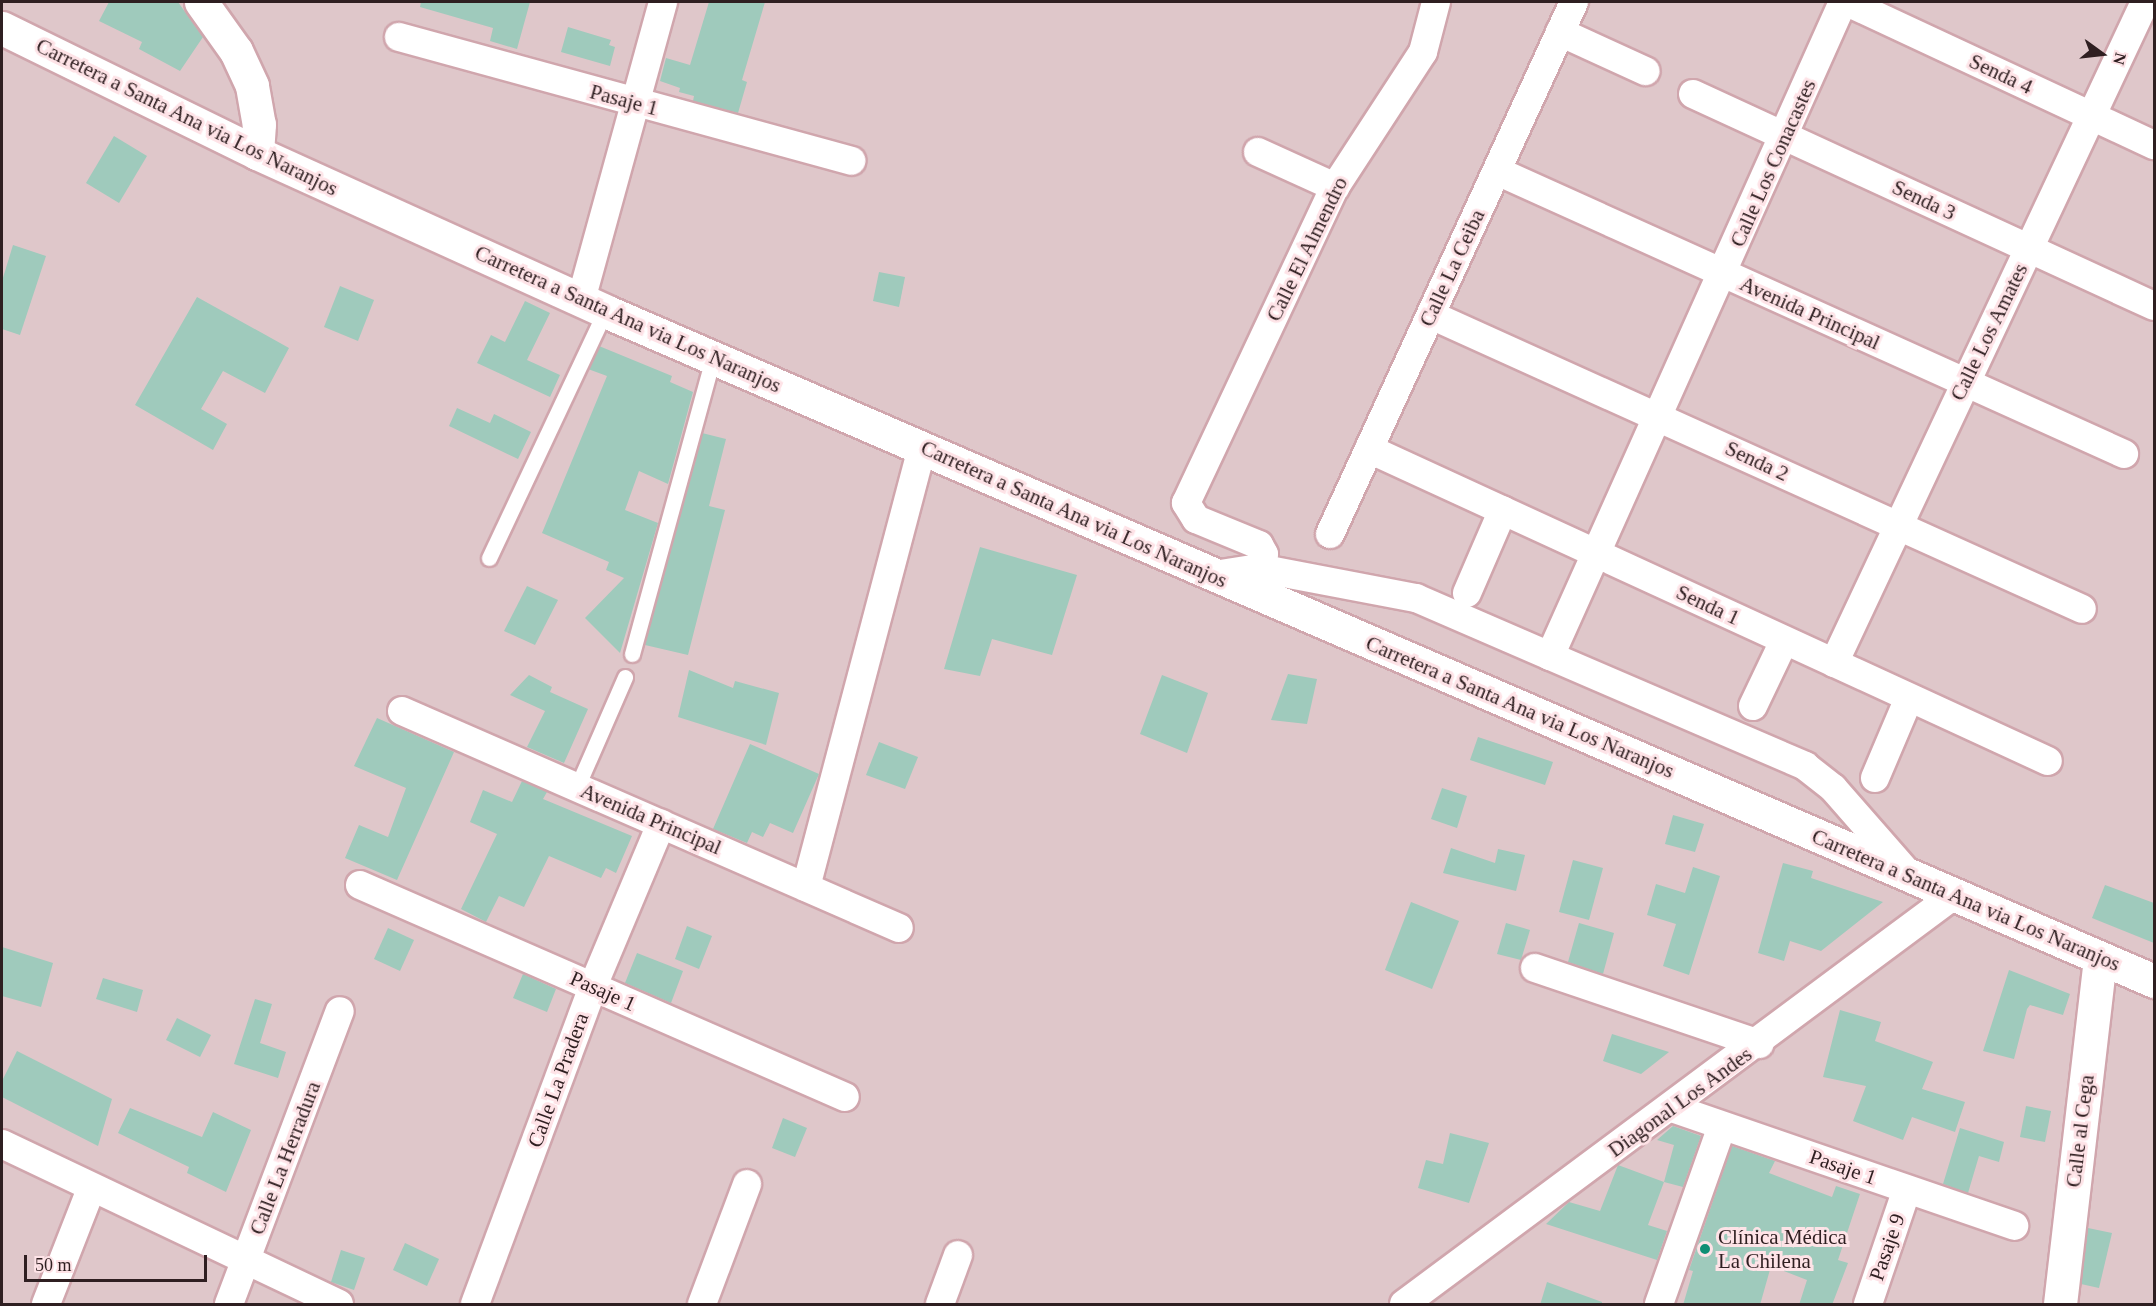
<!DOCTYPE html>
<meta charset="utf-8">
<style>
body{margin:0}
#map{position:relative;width:2156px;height:1306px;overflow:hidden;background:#fee3e7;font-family:"Times New Roman",serif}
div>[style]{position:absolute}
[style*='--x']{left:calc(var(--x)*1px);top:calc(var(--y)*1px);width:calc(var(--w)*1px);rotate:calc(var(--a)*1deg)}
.green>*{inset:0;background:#dfc7ca}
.building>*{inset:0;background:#9fcabc}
.roads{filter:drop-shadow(2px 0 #d0a6ad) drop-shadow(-2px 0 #d0a6ad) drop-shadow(0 2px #d0a6ad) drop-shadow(0 -2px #d0a6ad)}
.service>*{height:15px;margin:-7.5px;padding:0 7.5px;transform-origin:7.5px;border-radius:7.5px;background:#fff}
.minor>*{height:28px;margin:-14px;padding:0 14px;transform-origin:14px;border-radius:14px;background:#fff}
.tertiary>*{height:33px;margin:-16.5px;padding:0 16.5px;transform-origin:16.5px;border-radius:16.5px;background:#fff}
.secondary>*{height:33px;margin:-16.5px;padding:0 16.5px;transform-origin:16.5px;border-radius:16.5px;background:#fff}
.dots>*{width:16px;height:16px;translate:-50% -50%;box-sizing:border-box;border:3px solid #fee3e7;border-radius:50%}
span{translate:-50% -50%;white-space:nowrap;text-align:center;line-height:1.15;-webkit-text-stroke:6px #fee3e7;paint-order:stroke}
.street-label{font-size:21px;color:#2f1f21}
.poi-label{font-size:21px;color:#2f1f21}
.left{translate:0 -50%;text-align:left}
.frame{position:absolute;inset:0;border:3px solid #2f1f21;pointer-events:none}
.north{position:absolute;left:2072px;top:24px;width:60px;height:60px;-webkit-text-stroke:4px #fee3e7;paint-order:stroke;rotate:105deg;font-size:16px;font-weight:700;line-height:24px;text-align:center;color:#2f1f21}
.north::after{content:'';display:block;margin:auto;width:21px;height:27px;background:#2f1f21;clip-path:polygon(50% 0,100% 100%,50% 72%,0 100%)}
.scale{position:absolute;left:24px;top:1255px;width:183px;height:27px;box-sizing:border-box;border:3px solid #2f1f21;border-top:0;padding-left:8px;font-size:18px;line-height:21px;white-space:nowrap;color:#2f1f21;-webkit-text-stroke:4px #fee3e7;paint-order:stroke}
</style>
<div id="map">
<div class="green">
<i style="clip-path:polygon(2px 2px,2154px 2px,2154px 1304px,2px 1304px)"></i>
</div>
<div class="building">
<i style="clip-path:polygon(109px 2px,178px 2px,203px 37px,180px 71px,139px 49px,142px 42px,99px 21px)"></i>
<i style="clip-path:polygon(421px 2px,530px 2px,517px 49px,490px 41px,493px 28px,420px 7px)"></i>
<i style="clip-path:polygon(709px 2px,765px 2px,742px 80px,747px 82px,738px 113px,693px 101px,694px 96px,679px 92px,680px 88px,660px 81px,666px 58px,690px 65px)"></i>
<i style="clip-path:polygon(568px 27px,611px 40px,609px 45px,615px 47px,610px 66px,561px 52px)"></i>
<i style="clip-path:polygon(114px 136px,147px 156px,119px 203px,86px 183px)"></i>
<i style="clip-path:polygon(13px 245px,46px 256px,20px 335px,2px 329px,2px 281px)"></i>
<i style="clip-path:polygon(879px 272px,905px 277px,899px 307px,873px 301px)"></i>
<i style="clip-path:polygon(340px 286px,374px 300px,358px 341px,324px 327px)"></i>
<i style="clip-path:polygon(197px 297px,289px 348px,265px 393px,223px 371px,201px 409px,227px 424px,213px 450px,135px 405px)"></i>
<i style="clip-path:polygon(525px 301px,550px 313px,527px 360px,560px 375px,550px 397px,477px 363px,491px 335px,505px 342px)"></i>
<i style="clip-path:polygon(599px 346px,672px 376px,670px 382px,693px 392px,668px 484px,639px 471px,625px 510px,658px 523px,620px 653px,585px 618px,624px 578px,606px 570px,609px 562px,542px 533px,607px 376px,588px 369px)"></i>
<i style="clip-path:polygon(457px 408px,490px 423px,494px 414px,531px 432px,518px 459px,449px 426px)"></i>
<i style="clip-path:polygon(702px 433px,726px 439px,709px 506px,725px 510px,688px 655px,645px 645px)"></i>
<i style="clip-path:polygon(980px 547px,1077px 575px,1052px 655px,992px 639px,980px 676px,944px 669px)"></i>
<i style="clip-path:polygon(527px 586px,558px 600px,535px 645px,504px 631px)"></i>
<i style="clip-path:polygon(689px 670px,733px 688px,735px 681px,779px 693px,766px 745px,678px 717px)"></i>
<i style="clip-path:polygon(1288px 674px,1317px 679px,1307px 724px,1271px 720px)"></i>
<i style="clip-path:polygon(529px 675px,552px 687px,550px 692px,588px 709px,564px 763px,527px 747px,545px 711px,510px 695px)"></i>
<i style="clip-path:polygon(1162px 675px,1208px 693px,1187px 753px,1140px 734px)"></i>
<i style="clip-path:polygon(377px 718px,454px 752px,397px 880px,345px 858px,359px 825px,388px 837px,406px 788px,354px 766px)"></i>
<i style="clip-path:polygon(1478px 737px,1553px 762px,1545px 785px,1470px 760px)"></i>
<i style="clip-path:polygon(879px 742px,918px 757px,905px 789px,866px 775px)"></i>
<i style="clip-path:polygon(750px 744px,819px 774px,793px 833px,770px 823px,763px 837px,752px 832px,747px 843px,713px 829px)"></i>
<i style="clip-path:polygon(522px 781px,547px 792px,543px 799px,632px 836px,616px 873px,606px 868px,601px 878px,549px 856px,524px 907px,499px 896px,486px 922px,461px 909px,497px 834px,470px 822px,483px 790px,512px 802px)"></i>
<i style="clip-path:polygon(1442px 788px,1467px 796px,1457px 828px,1431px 819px)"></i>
<i style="clip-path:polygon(1673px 815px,1704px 824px,1695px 852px,1665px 844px)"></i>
<i style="clip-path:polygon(1451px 848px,1495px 863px,1498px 849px,1525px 855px,1516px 891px,1443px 873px)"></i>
<i style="clip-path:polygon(1573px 860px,1603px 868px,1589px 920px,1559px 912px)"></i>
<i style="clip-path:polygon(1783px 863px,1813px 871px,1811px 878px,1883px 902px,1821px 951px,1790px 941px,1784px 961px,1758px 953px)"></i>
<i style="clip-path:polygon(1693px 867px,1720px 876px,1689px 975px,1663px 966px,1676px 924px,1647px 915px,1656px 884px,1685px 893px)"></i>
<i style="clip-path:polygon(2105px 885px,2154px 903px,2154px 943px,2092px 918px)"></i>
<i style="clip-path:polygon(1411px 902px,1459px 921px,1432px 989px,1385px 970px)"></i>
<i style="clip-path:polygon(1506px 923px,1530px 930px,1521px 960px,1497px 954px)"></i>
<i style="clip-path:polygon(1579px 923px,1614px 933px,1603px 974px,1568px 962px)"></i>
<i style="clip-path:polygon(687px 926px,712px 936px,699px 969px,675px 959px)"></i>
<i style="clip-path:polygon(388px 928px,414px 940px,400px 971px,374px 959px)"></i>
<i style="clip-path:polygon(2px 947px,53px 963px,41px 1007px,2px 996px)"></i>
<i style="clip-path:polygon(637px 953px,683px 971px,671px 1003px,625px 983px)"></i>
<i style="clip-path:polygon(2009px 970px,2070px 994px,2063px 1015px,2030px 1005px,2027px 1009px,2014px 1059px,1983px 1051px)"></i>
<i style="clip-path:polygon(523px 974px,556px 989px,547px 1012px,513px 998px)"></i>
<i style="clip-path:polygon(103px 978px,143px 990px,137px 1012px,96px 999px)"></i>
<i style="clip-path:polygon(255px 999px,272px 1004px,260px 1043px,286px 1052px,278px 1078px,234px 1064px)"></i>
<i style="clip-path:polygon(1840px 1010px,1881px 1022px,1875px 1041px,1933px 1062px,1922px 1089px,1965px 1102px,1955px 1132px,1912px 1117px,1903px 1140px,1853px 1121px,1866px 1086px,1823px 1077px)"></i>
<i style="clip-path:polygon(177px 1018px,211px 1035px,200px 1057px,166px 1040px)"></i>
<i style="clip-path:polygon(1612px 1034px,1669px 1052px,1641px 1074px,1603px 1061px)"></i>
<i style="clip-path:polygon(17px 1051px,112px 1099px,98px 1146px,2px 1097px,2px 1081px)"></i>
<i style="clip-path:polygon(2026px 1106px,2051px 1111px,2045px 1142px,2020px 1137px)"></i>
<i style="clip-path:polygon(130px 1108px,202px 1137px,213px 1112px,251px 1130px,226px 1192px,187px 1173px,189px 1167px,118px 1133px)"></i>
<i style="clip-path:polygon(783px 1118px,807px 1128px,795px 1157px,772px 1148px)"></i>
<i style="clip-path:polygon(1673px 1126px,1701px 1136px,1683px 1187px,1664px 1182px,1674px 1145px,1657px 1140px)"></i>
<i style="clip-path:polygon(1960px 1128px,2004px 1142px,1999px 1162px,1979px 1156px,1968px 1193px,1943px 1184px)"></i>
<i style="clip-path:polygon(1450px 1133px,1489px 1143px,1469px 1203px,1418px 1188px,1426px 1160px,1443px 1164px)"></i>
<i style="clip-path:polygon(1732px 1146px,1775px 1161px,1769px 1173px,1832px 1197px,1836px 1186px,1860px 1194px,1838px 1260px,1848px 1263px,1832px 1305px,1799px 1305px,1807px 1280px,1771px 1266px,1760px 1305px,1683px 1305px,1693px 1271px,1689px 1270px)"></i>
<i style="clip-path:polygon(1618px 1165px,1664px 1182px,1648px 1225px,1667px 1231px,1657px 1260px,1546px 1224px,1569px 1202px,1600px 1211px)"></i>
<i style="clip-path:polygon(2088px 1228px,2112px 1233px,2099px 1288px,2081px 1284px)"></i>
<i style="clip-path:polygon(405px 1243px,439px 1259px,427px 1286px,393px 1270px)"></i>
<i style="clip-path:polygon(341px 1250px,365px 1258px,354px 1290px,331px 1282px)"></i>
<i style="clip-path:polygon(1547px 1282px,1602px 1302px,1602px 1305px,1540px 1305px)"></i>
</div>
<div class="roads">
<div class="service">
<i style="--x:489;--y:558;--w:273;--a:-64.8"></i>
<i style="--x:632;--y:654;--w:308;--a:-74.7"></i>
<i style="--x:577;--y:787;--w:120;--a:-66.4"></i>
</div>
<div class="minor">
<i style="--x:1847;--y:2;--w:339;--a:25"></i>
<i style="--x:1560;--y:32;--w:94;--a:24.6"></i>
<i style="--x:399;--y:37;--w:469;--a:15.3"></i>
<i style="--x:1693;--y:94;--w:507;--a:24.7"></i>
<i style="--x:1258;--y:152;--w:85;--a:24.4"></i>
<i style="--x:1497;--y:171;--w:688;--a:24.29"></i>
<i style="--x:581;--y:300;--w:309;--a:-74.6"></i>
<i style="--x:1431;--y:315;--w:714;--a:24.3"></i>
<i style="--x:1369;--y:449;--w:747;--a:24.68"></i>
<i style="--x:1330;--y:534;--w:585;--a:-65.36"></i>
<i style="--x:1258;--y:568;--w:15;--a:-67"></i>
<i style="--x:1264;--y:554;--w:10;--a:-119"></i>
<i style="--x:1259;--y:545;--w:68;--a:-157.6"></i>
<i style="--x:1196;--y:519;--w:19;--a:-122"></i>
<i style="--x:1186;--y:503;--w:349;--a:-64.8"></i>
<i style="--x:1335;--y:187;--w:161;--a:-56.9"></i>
<i style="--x:1423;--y:52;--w:52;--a:-75.4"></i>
<i style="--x:1214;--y:575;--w:45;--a:-9"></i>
<i style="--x:1258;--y:568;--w:161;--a:10.8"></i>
<i style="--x:1416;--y:598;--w:146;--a:23.4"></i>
<i style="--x:1550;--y:656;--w:278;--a:23.3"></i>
<i style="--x:1805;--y:766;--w:36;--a:38"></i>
<i style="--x:1833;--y:788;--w:117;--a:48.8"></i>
<i style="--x:1467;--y:593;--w:90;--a:-66.6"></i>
<i style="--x:1550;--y:656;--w:717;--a:-65.87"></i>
<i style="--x:1834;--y:663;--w:731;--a:-64.8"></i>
<i style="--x:1753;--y:706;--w:72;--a:-64.5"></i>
<i style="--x:402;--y:711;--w:542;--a:23.59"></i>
<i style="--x:1875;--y:778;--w:87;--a:-67"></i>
<i style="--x:360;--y:885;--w:529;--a:23.61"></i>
<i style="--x:806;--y:887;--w:454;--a:-75.2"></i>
<i style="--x:1535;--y:968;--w:237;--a:18.7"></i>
<i style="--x:1672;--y:1108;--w:362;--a:19"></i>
<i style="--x:2;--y:1144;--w:373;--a:25.4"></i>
<i style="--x:46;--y:1304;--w:123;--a:-68.6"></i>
<i style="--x:229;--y:1304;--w:313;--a:-69.3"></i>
<i style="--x:475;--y:1304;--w:339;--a:-69.6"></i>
<i style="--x:593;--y:986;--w:176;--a:-67.2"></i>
<i style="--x:702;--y:1304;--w:128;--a:-69.4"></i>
<i style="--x:940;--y:1304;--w:52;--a:-69.8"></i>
<i style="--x:1404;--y:1304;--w:685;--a:-36.64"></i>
<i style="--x:1659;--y:1304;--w:189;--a:-70.5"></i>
<i style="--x:1868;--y:1304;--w:121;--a:-71.3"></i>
</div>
<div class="tertiary">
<i style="--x:201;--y:2;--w:60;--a:54.5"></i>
<i style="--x:236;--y:51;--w:38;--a:65"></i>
<i style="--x:252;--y:86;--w:39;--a:80"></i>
<i style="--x:259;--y:124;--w:29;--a:94"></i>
<i style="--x:2060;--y:1304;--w:348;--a:-83.4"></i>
</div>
<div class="secondary">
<i style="--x:2;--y:28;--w:284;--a:26.1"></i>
<i style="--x:257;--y:153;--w:382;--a:24.4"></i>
<i style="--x:605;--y:311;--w:1688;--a:23.39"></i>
</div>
</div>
<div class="dots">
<i style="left:1705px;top:1249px;background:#108f75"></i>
</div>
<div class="street-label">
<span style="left:2001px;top:74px;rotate:25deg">Senda 4</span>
<span style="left:624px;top:100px;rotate:15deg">Pasaje 1</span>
<span style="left:187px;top:117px;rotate:26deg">Carretera a Santa Ana via Los Naranjos</span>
<span style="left:1773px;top:163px;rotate:-66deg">Calle Los Conacastes</span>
<span style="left:1924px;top:200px;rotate:25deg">Senda 3</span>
<span style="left:1307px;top:249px;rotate:-64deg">Calle El Almendro</span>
<span style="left:1452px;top:268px;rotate:-65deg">Calle La Ceiba</span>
<span style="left:1810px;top:313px;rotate:24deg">Avenida Principal</span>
<span style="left:628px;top:319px;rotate:24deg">Carretera a Santa Ana via Los Naranjos</span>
<span style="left:1989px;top:332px;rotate:-64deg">Calle Los Amates</span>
<span style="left:1757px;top:461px;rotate:25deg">Senda 2</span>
<span style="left:1074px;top:514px;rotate:24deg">Carretera a Santa Ana via Los Naranjos</span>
<span style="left:1708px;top:605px;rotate:25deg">Senda 1</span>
<span style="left:1520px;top:707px;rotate:23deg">Carretera a Santa Ana via Los Naranjos</span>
<span style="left:651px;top:819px;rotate:23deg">Avenida Principal</span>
<span style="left:1966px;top:900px;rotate:23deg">Carretera a Santa Ana via Los Naranjos</span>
<span style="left:603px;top:991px;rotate:24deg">Pasaje 1</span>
<span style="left:558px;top:1080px;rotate:-70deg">Calle La Pradera</span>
<span style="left:1680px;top:1102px;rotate:-36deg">Diagonal Los Andes</span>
<span style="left:2080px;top:1131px;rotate:-83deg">Calle al Cega</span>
<span style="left:285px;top:1158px;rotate:-69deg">Calle La Herradura</span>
<span style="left:1843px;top:1167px;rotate:19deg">Pasaje 1</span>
<span style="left:1887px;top:1247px;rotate:-71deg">Pasaje 9</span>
</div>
<div class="poi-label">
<span class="left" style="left:1718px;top:1249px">Clínica Médica<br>La Chilena</span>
</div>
<div class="frame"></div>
<div class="north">N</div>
<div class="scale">50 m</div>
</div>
